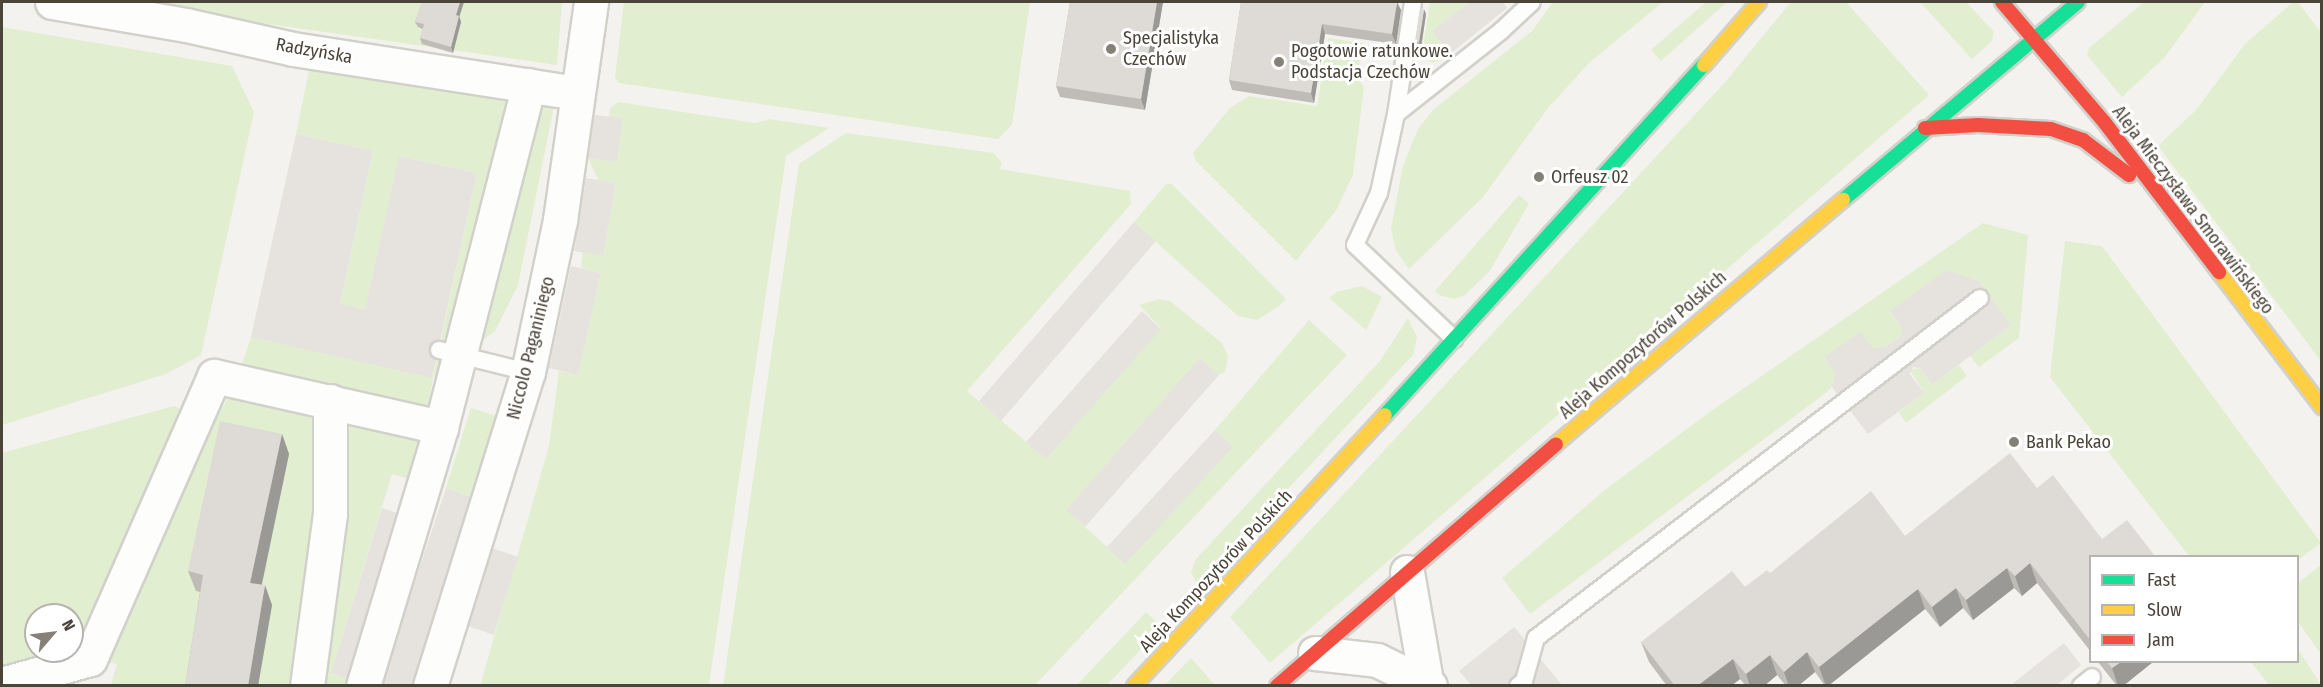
<!DOCTYPE html>
<meta charset="utf-8">
<style>
body{margin:0}
#map{position:relative;width:2323px;height:687px;overflow:hidden;background:#f4f2ee;font-family:"Fira Sans Condensed",sans-serif}
div>[style]{position:absolute}
[style*='--x']{left:calc(var(--x)*1px);top:calc(var(--y)*1px);width:calc(var(--w)*1px);rotate:calc(var(--a)*1deg)}
.green>*{inset:0;background:#e1eecf}
.parking>*{inset:0;background:#e6e3df}
.roads{filter:drop-shadow(2px 0 #d2d0cb) drop-shadow(-2px 0 #d2d0cb) drop-shadow(0 2px #d2d0cb) drop-shadow(0 -2px #d2d0cb)}
.lane>*{height:16px;margin:-8px;padding:0 8px;transform-origin:8px;border-radius:8px;background:#fdfdfc}
.street>*{height:33px;margin:-16.5px;padding:0 16.5px;transform-origin:16.5px;border-radius:16.5px;background:#fdfdfc}
.fast>*{height:14px;margin:-7px;padding:0 7px;transform-origin:7px;border-radius:7px;background:#16e098}
.slow>*{height:14px;margin:-7px;padding:0 7px;transform-origin:7px;border-radius:7px;background:#ffcf43}
.jam>*{height:14px;margin:-7px;padding:0 7px;transform-origin:7px;border-radius:7px;background:#f24e42}
.wall>*{inset:0;background:#bfbcb8}
.shaded-wall>*{inset:0;background:#9b9996}
.building>*{inset:0;background:#dedbd6}
.dots>*{width:16px;height:16px;translate:-50% -50%;box-sizing:border-box;border:3px solid #fff;border-radius:50%}
span{translate:-50% -50%;white-space:nowrap;text-align:center;line-height:1.15;-webkit-text-stroke:6px #fff;paint-order:stroke}
.poi-label{font-size:18px;color:#4b4439}
.left{translate:0 -50%;text-align:left}
.street-label{font-size:18px;color:#4b4439}
.frame{position:absolute;inset:0;border:3px solid #4b4439;pointer-events:none}
.legend{position:absolute;left:2089px;top:555px;width:210px;height:108px;box-sizing:border-box;background:#fff;border:2px solid #b7b4b0;margin:0;padding:8px 10px;list-style:none;font-size:18px;color:#4b4439}
.legend li{display:flex;align-items:center;gap:12px;height:30px}
.legend b{width:30px;border:2px solid #b7b4b0}
.north{position:absolute;left:24px;top:603px;width:60px;height:60px;box-sizing:border-box;background:#fff;border:2px solid #b7b4b0;border-radius:50%;rotate:62deg;font-size:16px;font-weight:700;line-height:24px;text-align:center;color:#4b4439}
.north::after{content:'';display:block;margin:auto;width:21px;height:27px;background:#868178;clip-path:polygon(50% 0,100% 100%,50% 72%,0 100%)}
</style>
<div id="map">
<div class="green">
<i style="clip-path:polygon(114px 2px,562px 2px,557px 65px)"></i>
<i style="clip-path:polygon(624px 2px,1030px 2px,1012px 125px,998px 139px,619px 83px,615px 77px)"></i>
<i style="clip-path:polygon(1430px 2px,1469px 2px,1432px 31px,1450px 54px,1433px 63px,1424px 57px,1423px 46px)"></i>
<i style="clip-path:polygon(1553px 2px,1663px 2px,1589px 63px,1548px 108px,1483px 197px,1409px 269px,1396px 251px,1391px 228px,1403px 166px,1418px 129px,1434px 109px,1532px 31px)"></i>
<i style="clip-path:polygon(1706px 2px,1727px 2px,1661px 61px,1651px 50px)"></i>
<i style="clip-path:polygon(1791px 2px,1846px 2px,1929px 95px,1270px 663px,1230px 617px,1726px 81px)"></i>
<i style="clip-path:polygon(1920px 2px,1966px 2px,1994px 32px,1992px 41px,1972px 59px)"></i>
<i style="clip-path:polygon(2144px 2px,2205px 2px,2165px 57px,2122px 97px,2087px 55px,2089px 48px)"></i>
<i style="clip-path:polygon(2293px 2px,2298px 2px,2321px 33px,2321px 361px,2158px 146px,2196px 110px,2245px 44px)"></i>
<i style="clip-path:polygon(2px 27px,232px 66px,254px 112px,201px 355px,166px 374px,2px 425px)"></i>
<i style="clip-path:polygon(1328px 38px,1363px 43px,1357px 76px,1364px 88px,1353px 175px,1337px 209px,1296px 261px,1196px 161px,1193px 153px,1230px 108px,1249px 96px,1317px 106px)"></i>
<i style="clip-path:polygon(309px 70px,554px 106px,518px 285px,495px 331px,433px 378px,427px 416px,239px 373px,251px 337px,433px 377px,477px 173px,400px 156px,365px 310px,340px 305px,373px 151px,296px 134px)"></i>
<i style="clip-path:polygon(618px 102px,755px 123px,770px 119px,829px 128px,786px 156px,709px 685px,480px 686px,549px 446px,559px 371px,578px 375px,601px 273px,581px 268px,583px 252px,603px 256px,616px 183px,598px 180px,588px 158px,617px 162px,623px 118px,609px 117px,610px 108px)"></i>
<i style="clip-path:polygon(846px 133px,994px 153px,1002px 163px,1000px 169px,1130px 191px,1131px 204px,967px 391px,1046px 459px,1161px 328px,1139px 305px,1160px 299px,1170px 301px,1222px 343px,1228px 356px,1225px 372px,1219px 375px,1201px 359px,1066px 510px,1125px 563px,1232px 447px,1215px 430px,1309px 320px,1347px 355px,1035px 685px,723px 686px,799px 164px)"></i>
<i style="clip-path:polygon(1166px 184px,1172px 184px,1286px 299px,1279px 306px,1257px 320px,1238px 316px,1134px 222px)"></i>
<i style="clip-path:polygon(1519px 195px,1529px 204px,1489px 272px,1465px 295px,1454px 299px,1439px 295px,1435px 291px)"></i>
<i style="clip-path:polygon(1983px 223px,2028px 235px,2019px 338px,1979px 367px,1970px 356px,2011px 325px,1979px 281px,1890px 312px,1902px 329px,1900px 337px,1885px 347px,1825px 357px,1835px 374px,1836px 382px,1827px 392px,1530px 614px,1502px 578px,1606px 489px,1714px 409px)"></i>
<i style="clip-path:polygon(2065px 241px,2102px 246px,2321px 543px,2298px 560px,2298px 556px,2189px 556px,2050px 377px)"></i>
<i style="clip-path:polygon(1362px 286px,1382px 297px,1366px 330px,1329px 298px,1337px 292px)"></i>
<i style="clip-path:polygon(1408px 318px,1417px 337px,1413px 355px,1198px 585px,1191px 572px,1196px 559px,1380px 361px)"></i>
<i style="clip-path:polygon(1959px 365px,1967px 376px,1906px 423px,1899px 412px,1924px 393px,1910px 370px,1920px 368px,1932px 385px)"></i>
<i style="clip-path:polygon(evenodd,233px 389px,319px 408px,322px 505px,297px 685px,111px 685px,117px 664px,62px 654px,2px 672px,2px 453px,174px 406px,213px 425px,233px 389px,36px 615px,72px 615px,72px 651px,36px 651px,36px 615px)"></i>
<i style="clip-path:polygon(471px 408px,500px 417px,474px 498px,446px 488px)"></i>
<i style="clip-path:polygon(338px 411px,424px 433px,412px 480px,392px 474px,331px 673px,356px 681px,354px 685px,315px 686px)"></i>
<i style="clip-path:polygon(2321px 565px,2321px 654px,2298px 622px,2298px 583px)"></i>
<i style="clip-path:polygon(1146px 612px,1162px 627px,1107px 685px,1077px 685px)"></i>
<i style="clip-path:polygon(2298px 649px,2321px 685px,2269px 685px,2251px 662px,2298px 662px)"></i>
<i style="clip-path:polygon(1191px 658px,1215px 685px,1165px 685px)"></i>
</div>
<div class="parking">
<i style="clip-path:polygon(1469px 2px,1503px 2px,1507px 8px,1450px 54px,1432px 31px)"></i>
<i style="clip-path:polygon(594px 115px,623px 118px,617px 162px,588px 158px)"></i>
<i style="clip-path:polygon(296px 134px,373px 151px,340px 304px,365px 310px,399px 156px,477px 173px,432px 378px,251px 337px)"></i>
<i style="clip-path:polygon(586px 178px,616px 183px,603px 256px,574px 251px)"></i>
<i style="clip-path:polygon(1134px 222px,1156px 241px,1001px 421px,979px 401px)"></i>
<i style="clip-path:polygon(571px 266px,601px 273px,578px 375px,549px 368px)"></i>
<i style="clip-path:polygon(1946px 270px,1979px 281px,2011px 325px,1932px 385px,1920px 368px,1913px 367px,1910px 374px,1924px 393px,1868px 434px,1832px 387px,1835px 374px,1825px 357px,1860px 332px,1873px 348px,1885px 347px,1900px 337px,1902px 329px,1890px 311px)"></i>
<i style="clip-path:polygon(1142px 311px,1161px 329px,1046px 459px,1026px 442px)"></i>
<i style="clip-path:polygon(1200px 358px,1219px 375px,1085px 527px,1066px 510px)"></i>
<i style="clip-path:polygon(1215px 430px,1233px 447px,1125px 564px,1107px 547px)"></i>
<i style="clip-path:polygon(446px 488px,474px 498px,413px 685px,380px 686px)"></i>
<i style="clip-path:polygon(382px 508px,406px 516px,356px 681px,331px 673px)"></i>
<i style="clip-path:polygon(492px 548px,518px 557px,494px 635px,468px 626px)"></i>
<i style="clip-path:polygon(1514px 627px,1562px 685px,1471px 685px,1459px 671px)"></i>
<i style="clip-path:polygon(2064px 643px,2081px 665px,2057px 685px,2011px 685px)"></i>
</div>
<div class="roads">
<div class="lane">
<i style="--x:1413;--y:2;--w:113;--a:98.6"></i>
<i style="--x:1396;--y:114;--w:81;--a:102.1"></i>
<i style="--x:1379;--y:193;--w:57;--a:114.8"></i>
<i style="--x:1355;--y:245;--w:137;--a:43.5"></i>
<i style="--x:1396;--y:114;--w:134;--a:-38.3"></i>
<i style="--x:1501;--y:31;--w:42;--a:-43.1"></i>
<i style="--x:439;--y:350;--w:92;--a:13.9"></i>
<i style="--x:1518;--y:686;--w:8;--a:-40"></i>
<i style="--x:1524;--y:681;--w:45;--a:-74.4"></i>
<i style="--x:1536;--y:638;--w:559;--a:-37.44"></i>
<i style="--x:2081;--y:686;--w:14;--a:-39"></i>
</div>
<div class="street">
<i style="--x:52;--y:2;--w:136;--a:9.7"></i>
<i style="--x:186;--y:25;--w:110;--a:12.6"></i>
<i style="--x:293;--y:49;--w:287;--a:8.8"></i>
<i style="--x:1407;--y:572;--w:111;--a:80.1"></i>
<i style="--x:1315;--y:653;--w:62;--a:6.4"></i>
<i style="--x:1377;--y:660;--w:59;--a:26.1"></i>
<i style="--x:2;--y:684;--w:91;--a:-15.9"></i>
<i style="--x:90;--y:659;--w:309;--a:-66.3"></i>
<i style="--x:214;--y:376;--w:233;--a:12.7"></i>
<i style="--x:441;--y:427;--w:353;--a:-75.6"></i>
<i style="--x:307;--y:686;--w:174;--a:-82.4"></i>
<i style="--x:330;--y:514;--w:113;--a:-90"></i>
<i style="--x:363;--y:686;--w:270;--a:-73.2"></i>
<i style="--x:430;--y:686;--w:329;--a:-72.7"></i>
<i style="--x:528;--y:372;--w:155;--a:-78.1"></i>
<i style="--x:560;--y:220;--w:220;--a:-81.9"></i>
</div>
<div class="fast">
<i style="--x:1843;--y:200;--w:307;--a:-40.1"></i>
<i style="--x:1385;--y:415;--w:474;--a:-47.7"></i>
</div>
<div class="slow">
<i style="--x:1704;--y:65;--w:84;--a:-48.9"></i>
<i style="--x:2219;--y:272;--w:170;--a:52.7"></i>
<i style="--x:1556;--y:444;--w:377;--a:-40.4"></i>
<i style="--x:1134;--y:686;--w:369;--a:-47.2"></i>
</div>
<div class="jam">
<i style="--x:2002;--y:2;--w:159;--a:49.6"></i>
<i style="--x:2105;--y:123;--w:188;--a:52.6"></i>
<i style="--x:1925;--y:128;--w:53;--a:-3.2"></i>
<i style="--x:1978;--y:125;--w:73;--a:3.1"></i>
<i style="--x:2051;--y:129;--w:34;--a:19"></i>
<i style="--x:2083;--y:140;--w:58;--a:37.3"></i>
<i style="--x:1277;--y:686;--w:369;--a:-40.9"></i>
</div>
</div>
<div class="wall">
<i style="clip-path:polygon(422px 2px,464px 2px,459px 16px,461px 22px,453px 53px,422px 44px,420px 38px,423px 29px,418px 27px,415px 22px)"></i>
<i style="clip-path:polygon(1070px 2px,1163px 2px,1145px 110px,1060px 97px,1056px 86px)"></i>
<i style="clip-path:polygon(1241px 2px,1401px 10px,1396px 44px,1325px 34px,1314px 103px,1232px 90px,1229px 80px)"></i>
<i style="clip-path:polygon(1426px 14px,1421px 48px,1417px 47px,1415px 42px)"></i>
<i style="clip-path:polygon(282px 434px,289px 454px,261px 585px,272px 605px,258px 686px,185px 686px,200px 592px,196px 591px,188px 571px)"></i>
<i style="clip-path:polygon(2037px 488px,2091px 556px,2091px 652px,2037px 583px,2022px 596px,2014px 588px,1973px 620px,1963px 608px,1940px 627px,1925px 609px,1828px 686px,1825px 686px,1815px 672px,1798px 686px,1786px 686px,1777px 675px,1764px 686px,1746px 686px,1740px 679px,1731px 686px,1667px 686px,1649px 662px,1641px 642px,1745px 587px,1770px 573px,1905px 536px)"></i>
<i style="clip-path:polygon(2098px 662px,2153px 662px,2123px 686px,2117px 686px)"></i>
</div>
<div class="shaded-wall">
<i style="clip-path:polygon(460px 2px,464px 2px,458px 21px,456px 15px)"></i>
<i style="clip-path:polygon(1157px 2px,1163px 2px,1145px 110px,1141px 99px)"></i>
<i style="clip-path:polygon(1397px 2px,1401px 10px,1396px 44px,1392px 34px)"></i>
<i style="clip-path:polygon(1424px 9px,1426px 14px,1421px 48px,1419px 42px)"></i>
<i style="clip-path:polygon(459px 16px,461px 22px,453px 53px,451px 47px)"></i>
<i style="clip-path:polygon(1322px 24px,1325px 34px,1314px 103px,1311px 93px)"></i>
<i style="clip-path:polygon(282px 434px,289px 454px,258px 603px,250px 583px)"></i>
<i style="clip-path:polygon(2030px 563px,2037px 583px,2022px 596px,2015px 576px)"></i>
<i style="clip-path:polygon(2007px 568px,2014px 588px,1973px 620px,1966px 600px)"></i>
<i style="clip-path:polygon(265px 585px,272px 605px,258px 686px,248px 686px)"></i>
<i style="clip-path:polygon(1956px 588px,1963px 608px,1940px 627px,1932px 607px)"></i>
<i style="clip-path:polygon(1918px 589px,1925px 609px,1828px 686px,1826px 686px,1819px 667px)"></i>
<i style="clip-path:polygon(1807px 652px,1815px 672px,1798px 686px,1789px 686px,1784px 672px)"></i>
<i style="clip-path:polygon(1770px 655px,1777px 675px,1764px 686px,1750px 686px,1746px 674px)"></i>
<i style="clip-path:polygon(1733px 659px,1740px 679px,1731px 686px,1697px 686px)"></i>
<i style="clip-path:polygon(2121px 662px,2153px 662px,2123px 686px,2118px 686px,2112px 668px)"></i>
</div>
<div class="building">
<i style="clip-path:polygon(422px 2px,460px 2px,456px 15px,459px 16px,451px 47px,420px 38px,424px 24px,415px 22px)"></i>
<i style="clip-path:polygon(1070px 2px,1157px 2px,1141px 99px,1056px 86px)"></i>
<i style="clip-path:polygon(1241px 2px,1397px 2px,1392px 34px,1322px 24px,1311px 93px,1229px 80px)"></i>
<i style="clip-path:polygon(1420px 8px,1424px 9px,1419px 42px,1415px 42px)"></i>
<i style="clip-path:polygon(220px 421px,282px 434px,250px 583px,265px 585px,248px 686px,185px 686px,203px 575px,188px 571px)"></i>
<i style="clip-path:polygon(2010px 453px,2037px 488px,2053px 475px,2102px 539px,2127px 520px,2155px 556px,2091px 556px,2091px 641px,2030px 563px,2015px 576px,2007px 568px,1966px 600px,1956px 588px,1932px 607px,1918px 589px,1819px 667px,1807px 652px,1784px 672px,1770px 655px,1746px 674px,1733px 659px,1697px 686px,1675px 686px,1641px 642px,1732px 571px,1745px 587px,1767px 570px,1770px 573px,1871px 491px,1905px 536px)"></i>
<i style="clip-path:polygon(2107px 662px,2121px 662px,2112px 668px)"></i>
</div>
<div class="dots">
<i style="left:1111px;top:49px;background:#868178"></i>
<i style="left:1279px;top:62px;background:#868178"></i>
<i style="left:1539px;top:177px;background:#868178"></i>
<i style="left:2014px;top:442px;background:#868178"></i>
</div>
<div class="poi-label">
<span class="left" style="left:1123px;top:49px">Specjalistyka<br>Czechów</span>
<span class="left" style="left:1291px;top:62px">Pogotowie ratunkowe.<br>Podstacja Czechów</span>
<span class="left" style="left:1551px;top:177px">Orfeusz 02</span>
<span class="left" style="left:2026px;top:442px">Bank Pekao</span>
</div>
<div class="street-label">
<span style="left:314px;top:51px;rotate:10deg">Radzyńska</span>
<span style="left:2193px;top:210px;rotate:53deg">Aleja Mieczysława Smorawińskiego</span>
<span style="left:1643px;top:345px;rotate:-41deg">Aleja Kompozytorów Polskich</span>
<span style="left:531px;top:348px;rotate:-76deg">Niccolo Paganiniego</span>
<span style="left:1216px;top:571px;rotate:-47deg">Aleja Kompozytorów Polskich</span>
</div>
<div class="frame"></div>
<ul class="legend">
<li><b style="height:8px;background:#16e098"></b>Fast</li>
<li><b style="height:8px;background:#ffcf43"></b>Slow</li>
<li><b style="height:8px;background:#f24e42"></b>Jam</li>
</ul>
<div class="north">N</div>
</div>
